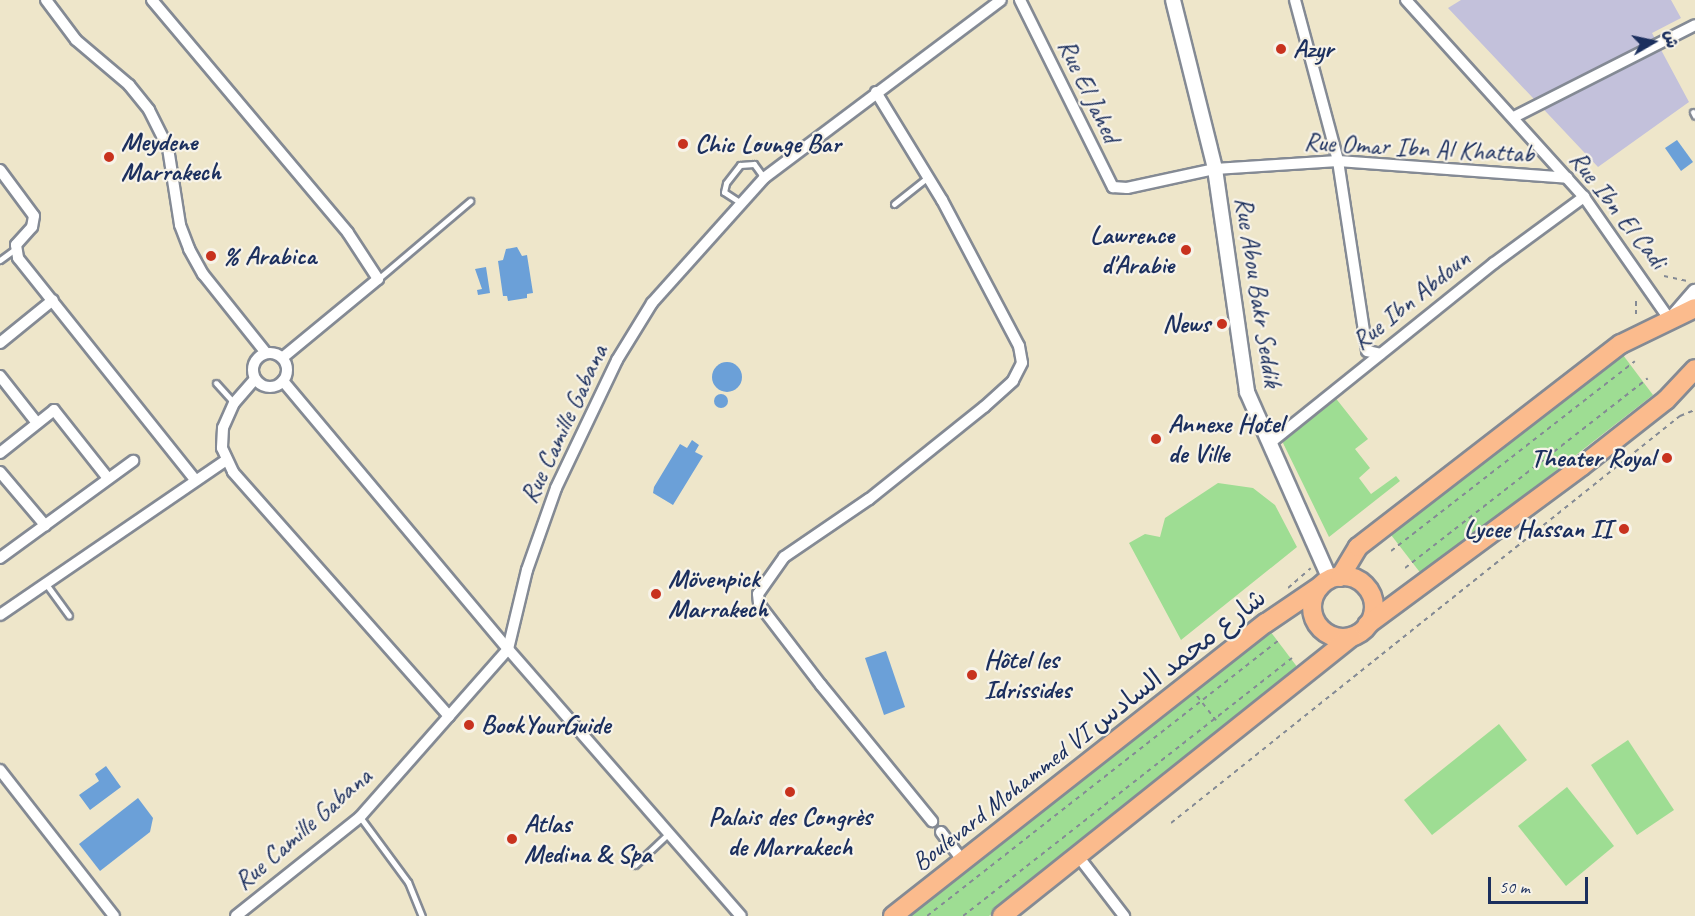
<!DOCTYPE html>
<meta charset="utf-8">
<style>
body{margin:0}
#map{position:relative;width:1695px;height:916px;overflow:hidden;background:#eee6ca;font-family:Caveat,"Playpen Sans Arabic",sans-serif}
div>[style]{position:absolute}
[style*='--x']{left:calc(var(--x)*1px);top:calc(var(--y)*1px);width:calc(var(--w)*1px);rotate:calc(var(--a)*1deg)}
.industrial>*{inset:0;background:#c3c1db}
.green>*{inset:0;background:#9edd93}
.water>*{inset:0;background:#6ba0d8}
.round{border-radius:50%}
.path>*{height:2px;margin-top:-1px;transform-origin:0;background:repeating-linear-gradient(90deg,#848a94 0 4.5px,transparent 0 9px)}
.roads{filter:drop-shadow(2px 0 #848a94) drop-shadow(-2px 0 #848a94) drop-shadow(0 2px #848a94) drop-shadow(0 -2px #848a94)}
.service>*{height:5px;margin:-2.5px;padding:0 2.5px;transform-origin:2.5px;border-radius:2.5px;background:#fff}
.minor>*{height:10px;margin:-5px;padding:0 5px;transform-origin:5px;border-radius:5px;background:#fff}
.minor>.ring{margin:-5px;padding:0;box-sizing:content-box;background:none;border:10px solid #fff;border-radius:50%}
.tertiary>*{height:14px;margin:-7px;padding:0 7px;transform-origin:7px;border-radius:7px;background:#fff}
.primary>*{height:18px;margin:-9px;padding:0 9px;transform-origin:9px;border-radius:9px;background:#fbbb8d}
.primary>.ring{margin:-9px;padding:0;box-sizing:content-box;background:none;border:18px solid #fbbb8d;border-radius:50%}
.dots>*{width:16px;height:16px;translate:-50% -50%;box-sizing:border-box;border:3px solid #f7f3e8;border-radius:50%}
span{translate:-50% -50%;white-space:nowrap;text-align:center;line-height:1.15;-webkit-text-stroke:4.5px #f7f3e8;paint-order:stroke}
.poi-label{font-size:26px;color:#1b2f5e;font-weight:700}
.left{translate:0 -50%;text-align:left}
.right{translate:-100% -50%;text-align:right}
.street-label{font-size:26px;color:#1b2f5e}
.north{position:absolute;left:1623px;top:12px;width:60px;height:60px;-webkit-text-stroke:4px #f7f3e8;paint-order:stroke;rotate:81deg;font-size:16px;font-weight:700;line-height:24px;text-align:center;color:#1b2f5e}
.north::after{content:'';display:block;margin:auto;width:21px;height:27px;background:#1b2f5e;clip-path:polygon(50% 0,100% 100%,50% 72%,0 100%)}
.scale{position:absolute;left:1488px;top:877px;width:100px;height:27px;box-sizing:border-box;border:3px solid #1b2f5e;border-top:0;padding-left:8px;font-size:18px;line-height:21px;white-space:nowrap;color:#1b2f5e;-webkit-text-stroke:4px #f7f3e8;paint-order:stroke}
</style>
<div id="map">
<div class="industrial">
<i style="clip-path:polygon(1461px 0,1671px 0,1681px 18px,1652px 33px,1689px 102px,1598px 167px,1448px 8px)"></i>
</div>
<div class="green">
<i style="clip-path:polygon(1620px 351px,1653px 395px,1422px 575px,1388px 531px)"></i>
<i style="clip-path:polygon(1334px 396px,1368px 439px,1355px 449px,1370px 468px,1359px 478px,1371px 494px,1396px 476px,1400px 481px,1329px 537px,1283px 443px,1285px 435px)"></i>
<i style="clip-path:polygon(1218px 483px,1253px 488px,1275px 505px,1297px 547px,1181px 640px,1129px 543px,1145px 534px,1160px 537px,1165px 518px)"></i>
<i style="clip-path:polygon(1267px 627px,1301px 672px,989px 916px,900px 916px)"></i>
<i style="clip-path:polygon(1499px 724px,1527px 760px,1432px 835px,1404px 800px)"></i>
<i style="clip-path:polygon(1628px 740px,1674px 810px,1637px 835px,1591px 765px)"></i>
<i style="clip-path:polygon(1567px 787px,1614px 846px,1566px 886px,1518px 826px)"></i>
</div>
<div class="water">
<i style="clip-path:polygon(1677px 140px,1693px 162px,1681px 171px,1665px 148px)"></i>
<i style="clip-path:polygon(517px 247px,522px 256px,527px 255px,533px 293px,527px 294px,527px 298px,508px 301px,507px 296px,503px 296px,498px 261px,503px 260px,506px 249px)"></i>
<i style="clip-path:polygon(486px 267px,490px 293px,478px 295px,477px 290px,482px 289px,475px 269px)"></i>
<i class="round" style="left:712px;top:362px;width:30px;height:30px"></i>
<i class="round" style="left:714px;top:394px;width:14px;height:14px"></i>
<i style="clip-path:polygon(692px 440px,699px 445px,695px 452px,703px 456px,673px 505px,653px 493px,654px 487px,680px 444px,687px 448px)"></i>
<i style="clip-path:polygon(886px 651px,905px 707px,884px 715px,865px 658px)"></i>
<i style="clip-path:polygon(106px 766px,121px 787px,90px 810px,79px 795px,99px 781px,95px 774px)"></i>
<i style="clip-path:polygon(138px 798px,153px 818px,150px 832px,100px 871px,79px 844px)"></i>
</div>
<div class="path">
<i style="--x:1664;--y:276;--w:25;--a:12"></i>
<i style="--x:1636;--y:301;--w:17;--a:90"></i>
<i style="--x:1391;--y:551;--w:309;--a:-37.9"></i>
<i style="--x:1405;--y:568;--w:308;--a:-38"></i>
<i style="--x:1288;--y:588;--w:30;--a:-41"></i>
<i style="--x:1197;--y:696;--w:31;--a:52"></i>
<i style="--x:1171;--y:823;--w:652;--a:-38.65"></i>
<i style="--x:1680;--y:416;--w:16;--a:-22"></i>
<i style="--x:927;--y:916;--w:447;--a:-38.1"></i>
<i style="--x:963;--y:916;--w:418;--a:-38.1"></i>
</div>
<div class="roads">
<div class="service">
<i style="--x:1693;--y:112;--w:4;--a:63"></i>
<i style="--x:741;--y:203;--w:20;--a:-147"></i>
<i style="--x:724;--y:192;--w:9;--a:-77"></i>
<i style="--x:726;--y:183;--w:23;--a:-52"></i>
<i style="--x:740;--y:165;--w:14;--a:-4"></i>
<i style="--x:754;--y:164;--w:17;--a:54"></i>
<i style="--x:894;--y:204;--w:43;--a:-38.5"></i>
<i style="--x:0;--y:260;--w:19;--a:-36"></i>
<i style="--x:378;--y:279;--w:121;--a:-40.3"></i>
<i style="--x:216;--y:383;--w:27;--a:48"></i>
<i style="--x:46;--y:584;--w:39;--a:54"></i>
<i style="--x:360;--y:817;--w:81;--a:53.6"></i>
<i style="--x:408;--y:882;--w:37;--a:68"></i>
<i style="--x:635;--y:865;--w:47;--a:-43.3"></i>
</div>
<div class="minor">
<i style="--x:46;--y:0;--w:50;--a:53.1"></i>
<i style="--x:76;--y:40;--w:70;--a:40.3"></i>
<i style="--x:129;--y:85;--w:32;--a:51"></i>
<i style="--x:149;--y:110;--w:42;--a:63.4"></i>
<i style="--x:168;--y:148;--w:78;--a:81.1"></i>
<i style="--x:180;--y:225;--w:26;--a:69"></i>
<i style="--x:189;--y:249;--w:29;--a:61"></i>
<i style="--x:203;--y:274;--w:101;--a:51.4"></i>
<i style="--x:152;--y:0;--w:304;--a:49.9"></i>
<i style="--x:348;--y:233;--w:55;--a:56.9"></i>
<i style="--x:378;--y:279;--w:124;--a:140.5"></i>
<i style="--x:1020;--y:0;--w:209;--a:63.6"></i>
<i style="--x:1113;--y:187;--w:14;--a:4"></i>
<i style="--x:1127;--y:188;--w:90;--a:-12.2"></i>
<i style="--x:1215;--y:169;--w:123;--a:-3.7"></i>
<i style="--x:1338;--y:161;--w:230;--a:4.2"></i>
<i style="--x:1295;--y:0;--w:167;--a:75"></i>
<i style="--x:1338;--y:161;--w:192;--a:81.3"></i>
<i style="--x:1367;--y:351;--w:14;--a:12"></i>
<i style="--x:1406;--y:0;--w:266;--a:47.9"></i>
<i style="--x:1584;--y:197;--w:149;--a:55.1"></i>
<i style="--x:876;--y:92;--w:127;--a:58.6"></i>
<i style="--x:942;--y:200;--w:165;--a:62.2"></i>
<i style="--x:1019;--y:346;--w:17;--a:80"></i>
<i style="--x:1022;--y:363;--w:20;--a:117"></i>
<i style="--x:1013;--y:381;--w:39;--a:138"></i>
<i style="--x:984;--y:407;--w:147;--a:141.3"></i>
<i style="--x:869;--y:499;--w:103;--a:145.7"></i>
<i style="--x:784;--y:557;--w:45;--a:125.1"></i>
<i style="--x:758;--y:594;--w:10;--a:84"></i>
<i style="--x:759;--y:604;--w:102;--a:52.6"></i>
<i style="--x:821;--y:685;--w:176;--a:50.8"></i>
<i style="--x:1514;--y:117;--w:203;--a:-26.9"></i>
<i style="--x:0;--y:170;--w:57;--a:53.5"></i>
<i style="--x:34;--y:216;--w:11;--a:100"></i>
<i style="--x:32;--y:227;--w:24;--a:132"></i>
<i style="--x:16;--y:245;--w:13;--a:81"></i>
<i style="--x:18;--y:258;--w:284;--a:51.4"></i>
<i style="--x:0;--y:343;--w:68;--a:-39.1"></i>
<i class="ring" style="left:253px;top:353px;width:24px;height:24px"></i>
<i style="--x:0;--y:376;--w:60;--a:51.8"></i>
<i style="--x:255;--y:379;--w:32;--a:131"></i>
<i style="--x:234;--y:403;--w:27;--a:114"></i>
<i style="--x:223;--y:428;--w:20;--a:93"></i>
<i style="--x:222;--y:448;--w:26;--a:65"></i>
<i style="--x:233;--y:472;--w:326;--a:48.5"></i>
<i style="--x:283;--y:381;--w:350;--a:50"></i>
<i style="--x:508;--y:649;--w:354;--a:48.9"></i>
<i style="--x:1270;--y:443;--w:287;--a:-38.8"></i>
<i style="--x:1494;--y:263;--w:112;--a:-36.3"></i>
<i style="--x:0;--y:453;--w:69;--a:-38.5"></i>
<i style="--x:54;--y:410;--w:85;--a:51.7"></i>
<i style="--x:0;--y:472;--w:70;--a:49.7"></i>
<i style="--x:0;--y:558;--w:165;--a:-36.1"></i>
<i style="--x:0;--y:615;--w:274;--a:-34.4"></i>
<i style="--x:0;--y:770;--w:185;--a:52"></i>
<i style="--x:941;--y:832;--w:36;--a:53"></i>
<i style="--x:1078;--y:856;--w:76;--a:52.5"></i>
<i style="--x:236;--y:916;--w:159;--a:-38.6"></i>
<i style="--x:360;--y:817;--w:224;--a:-48.6"></i>
<i style="--x:508;--y:649;--w:81;--a:-76.5"></i>
<i style="--x:527;--y:570;--w:87;--a:-70.5"></i>
<i style="--x:556;--y:488;--w:142;--a:-64.5"></i>
<i style="--x:617;--y:360;--w:67;--a:-58.4"></i>
<i style="--x:652;--y:303;--w:168;--a:-48.1"></i>
<i style="--x:764;--y:178;--w:296;--a:-36.9"></i>
</div>
<div class="tertiary">
<i style="--x:1173;--y:0;--w:174;--a:76"></i>
<i style="--x:1215;--y:169;--w:225;--a:81.8"></i>
<i style="--x:1247;--y:392;--w:205;--a:66.1"></i>
<i style="--x:1674;--y:316;--w:32;--a:-49"></i>
</div>
<div class="primary">
<i class="ring" style="left:1312px;top:576px;width:44px;height:44px"></i>
<i style="--x:1340;--y:577;--w:35;--a:-59"></i>
<i style="--x:1358;--y:547;--w:332;--a:-37.7"></i>
<i style="--x:1621;--y:344;--w:82;--a:-25.9"></i>
<i style="--x:1367;--y:625;--w:267;--a:-36.5"></i>
<i style="--x:1582;--y:466;--w:107;--a:-38.2"></i>
<i style="--x:1666;--y:400;--w:42;--a:-46.9"></i>
<i style="--x:893;--y:916;--w:474;--a:-38.2"></i>
<i style="--x:1266;--y:623;--w:64;--a:-34.2"></i>
<i style="--x:1002;--y:916;--w:447;--a:-38.6"></i>
</div>
</div>
<div class="dots">
<i style="left:1281px;top:49px;background:#c8321e"></i>
<i style="left:683px;top:144px;background:#c8321e"></i>
<i style="left:109px;top:157px;background:#c8321e"></i>
<i style="left:1186px;top:250px;background:#c8321e"></i>
<i style="left:211px;top:256px;background:#c8321e"></i>
<i style="left:1222px;top:324px;background:#c8321e"></i>
<i style="left:1156px;top:439px;background:#c8321e"></i>
<i style="left:1667px;top:458px;background:#c8321e"></i>
<i style="left:1624px;top:529px;background:#c8321e"></i>
<i style="left:656px;top:594px;background:#c8321e"></i>
<i style="left:972px;top:675px;background:#c8321e"></i>
<i style="left:469px;top:725px;background:#c8321e"></i>
<i style="left:790px;top:792px;background:#c8321e"></i>
<i style="left:512px;top:839px;background:#c8321e"></i>
</div>
<div class="poi-label">
<span class="left" style="left:1293px;top:49px">Azyr</span>
<span class="left" style="left:121px;top:157px">Meydene<br>Marrakech</span>
<span class="left" style="left:695px;top:144px">Chic Lounge Bar</span>
<span class="right" style="left:1174px;top:250px">Lawrence<br>d'Arabie</span>
<span class="left" style="left:223px;top:256px">% Arabica</span>
<span class="right" style="left:1210px;top:324px">News</span>
<span class="left" style="left:1168px;top:439px">Annexe Hotel<br>de Ville</span>
<span class="right" style="left:1655px;top:458px">Theater Royal</span>
<span class="right" style="left:1612px;top:529px">Lycee Hassan II</span>
<span class="left" style="left:668px;top:594px">Mövenpick<br>Marrakech</span>
<span class="left" style="left:984px;top:675px">Hôtel les<br>Idrissides</span>
<span class="left" style="left:481px;top:725px">BookYourGuide</span>
<span style="left:790px;top:832px">Palais des Congrès<br>de Marrakech</span>
<span class="left" style="left:524px;top:839px">Atlas<br>Medina &amp; Spa</span>
</div>
<div class="street-label">
<span style="left:1089px;top:91px;rotate:64deg">Rue El Jahed</span>
<span style="left:1419px;top:148px;rotate:3deg">Rue Omar Ibn Al Khattab</span>
<span style="left:1618px;top:210px;rotate:52deg">Rue Ibn El Cadi</span>
<span style="left:1258px;top:292px;rotate:81deg">Rue Abou Bakr Seddik</span>
<span style="left:1411px;top:300px;rotate:-39deg">Rue Ibn Abdoun</span>
<span style="left:564px;top:424px;rotate:-65deg">Rue Camille Gabana</span>
<span style="left:1089px;top:730px;rotate:-38deg">Boulevard Mohammed VI شارع محمد السادس</span>
<span style="left:303px;top:829px;rotate:-41deg">Rue Camille Gabana</span>
</div>
<div class="north">ش</div>
<div class="scale">50 m</div>
</div>
